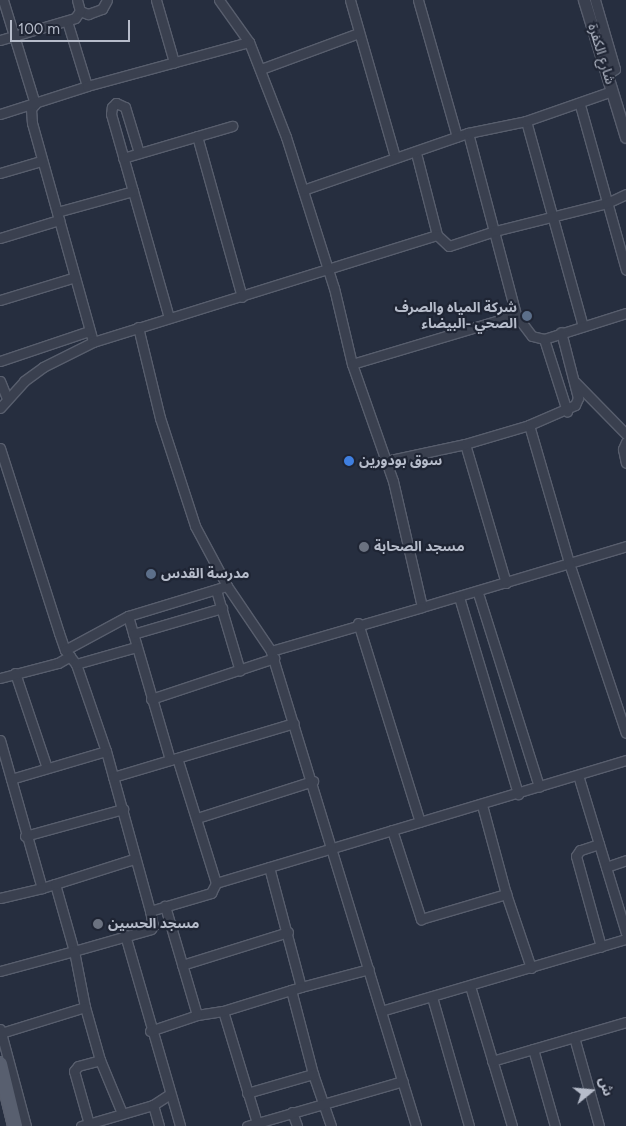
<!DOCTYPE html>
<meta charset="utf-8">
<style>
body{margin:0}
#map{position:relative;width:626px;height:1126px;overflow:hidden;background:#262e3f;font-family:Figtree,"Noto Sans Arabic",sans-serif}
div>[style]{position:absolute}
[style*='--x']{left:calc(var(--x)*1px);top:calc(var(--y)*1px);width:calc(var(--w)*1px);rotate:calc(var(--a)*1deg)}
.roads{filter:drop-shadow(1px 0 #585e6d) drop-shadow(-1px 0 #585e6d) drop-shadow(0 1px #585e6d) drop-shadow(0 -1px #585e6d)}
.minor>*{height:9px;margin:-4.5px;padding:0 4.5px;transform-origin:4.5px;border-radius:4.5px;background:#3a404f}
.tertiary>*{height:11px;margin:-5.5px;padding:0 5.5px;transform-origin:5.5px;border-radius:5.5px;background:#3a404f}
.primary>*{height:14px;margin:-7px;padding:0 7px;transform-origin:7px;border-radius:7px;background:#585f6f}
.dots>*{width:14px;height:14px;translate:-50% -50%;box-sizing:border-box;border:2px solid #1f2534;border-radius:50%}
span{translate:-50% -50%;white-space:nowrap;text-align:center;line-height:1.15;-webkit-text-stroke:4.5px #1f2534;paint-order:stroke}
.street-label{font-size:14px;color:#b6bcca}
.poi-label{font-size:14px;color:#b6bcca;font-weight:700}
.right{translate:-100% -50%;text-align:right}
.left{translate:0 -50%;text-align:left}
.north{position:absolute;left:566px;top:1066px;width:50px;height:50px;-webkit-text-stroke:4px #1f2534;paint-order:stroke;rotate:73deg;font-size:14px;font-weight:700;line-height:20px;text-align:center;color:#b6bcca}
.north::after{content:'';display:block;margin:auto;width:18px;height:22px;background:#b6bcca;clip-path:polygon(50% 0,100% 100%,50% 72%,0 100%)}
.scale{position:absolute;left:10px;top:20px;width:120px;height:22px;box-sizing:border-box;border:2px solid #b6bcca;border-top:0;padding-left:6px;font-size:15px;line-height:18px;white-space:nowrap;color:#b6bcca;-webkit-text-stroke:4px #1f2534;paint-order:stroke}
</style>
<div id="map">
<div class="roads">
<div class="minor">
<i style="--x:3;--y:0;--w:109;--a:72.9"></i>
<i style="--x:156;--y:0;--w:65;--a:73.8"></i>
<i style="--x:219;--y:0;--w:52;--a:54.5"></i>
<i style="--x:249;--y:42;--w:102;--a:68.7"></i>
<i style="--x:286;--y:137;--w:158;--a:72.4"></i>
<i style="--x:334;--y:288;--w:78;--a:76.7"></i>
<i style="--x:352;--y:364;--w:124;--a:70.7"></i>
<i style="--x:393;--y:481;--w:129;--a:77"></i>
<i style="--x:422;--y:607;--w:213;--a:-16.6"></i>
<i style="--x:350;--y:0;--w:163;--a:74"></i>
<i style="--x:418;--y:0;--w:142;--a:74.1"></i>
<i style="--x:595;--y:0;--w:72;--a:73.8"></i>
<i style="--x:615;--y:69;--w:10;--a:143"></i>
<i style="--x:80;--y:11;--w:9;--a:21"></i>
<i style="--x:88;--y:14;--w:15;--a:-20"></i>
<i style="--x:102;--y:9;--w:10;--a:-61"></i>
<i style="--x:67;--y:21;--w:68;--a:72.9"></i>
<i style="--x:0;--y:40;--w:78;--a:-16.3"></i>
<i style="--x:75;--y:18;--w:9;--a:-54"></i>
<i style="--x:80;--y:11;--w:11;--a:-105"></i>
<i style="--x:261;--y:69;--w:104;--a:-20.2"></i>
<i style="--x:35;--y:104;--w:6;--a:129"></i>
<i style="--x:31;--y:109;--w:14;--a:86"></i>
<i style="--x:32;--y:123;--w:227;--a:74.4"></i>
<i style="--x:580;--y:105;--w:171;--a:74.4"></i>
<i style="--x:0;--y:114;--w:91;--a:-17.8"></i>
<i style="--x:87;--y:86;--w:168;--a:-15.2"></i>
<i style="--x:526;--y:121;--w:213;--a:74.5"></i>
<i style="--x:468;--y:133;--w:188;--a:75.2"></i>
<i style="--x:516;--y:315;--w:26;--a:53"></i>
<i style="--x:532;--y:336;--w:12;--a:14"></i>
<i style="--x:544;--y:339;--w:76;--a:72.3"></i>
<i style="--x:197;--y:136;--w:167;--a:74.4"></i>
<i style="--x:139;--y:153;--w:48;--a:-106.9"></i>
<i style="--x:125;--y:107;--w:10;--a:-156"></i>
<i style="--x:116;--y:103;--w:6;--a:135"></i>
<i style="--x:112;--y:107;--w:7;--a:98"></i>
<i style="--x:111;--y:114;--w:211;--a:74.1"></i>
<i style="--x:416;--y:153;--w:85;--a:75.6"></i>
<i style="--x:437;--y:235;--w:16;--a:43"></i>
<i style="--x:449;--y:246;--w:48;--a:-18.1"></i>
<i style="--x:495;--y:231;--w:115;--a:-14"></i>
<i style="--x:607;--y:203;--w:21;--a:-25"></i>
<i style="--x:123;--y:158;--w:114;--a:-16.4"></i>
<i style="--x:0;--y:173;--w:43;--a:-16.3"></i>
<i style="--x:303;--y:190;--w:175;--a:-19.1"></i>
<i style="--x:468;--y:133;--w:59;--a:-11.7"></i>
<i style="--x:526;--y:121;--w:91;--a:-19.2"></i>
<i style="--x:57;--y:212;--w:79;--a:-15.4"></i>
<i style="--x:0;--y:238;--w:62;--a:-17"></i>
<i style="--x:0;--y:300;--w:78;--a:-17"></i>
<i style="--x:138;--y:327;--w:94;--a:76.4"></i>
<i style="--x:160;--y:418;--w:114;--a:72"></i>
<i style="--x:195;--y:526;--w:68;--a:61.9"></i>
<i style="--x:227;--y:586;--w:78;--a:55.9"></i>
<i style="--x:544;--y:339;--w:86;--a:-17.6"></i>
<i style="--x:0;--y:361;--w:94;--a:-18.6"></i>
<i style="--x:352;--y:364;--w:171;--a:-16.6"></i>
<i style="--x:0;--y:381;--w:18;--a:68"></i>
<i style="--x:575;--y:382;--w:73;--a:45.6"></i>
<i style="--x:0;--y:408;--w:36;--a:-48"></i>
<i style="--x:24;--y:381;--w:24;--a:-36"></i>
<i style="--x:43;--y:367;--w:56;--a:-26.6"></i>
<i style="--x:93;--y:342;--w:360;--a:-17.3"></i>
<i style="--x:529;--y:425;--w:144;--a:73.8"></i>
<i style="--x:569;--y:563;--w:179;--a:71.5"></i>
<i style="--x:626;--y:442;--w:8;--a:113"></i>
<i style="--x:623;--y:449;--w:14;--a:78"></i>
<i style="--x:465;--y:444;--w:145;--a:73.6"></i>
<i style="--x:0;--y:448;--w:194;--a:72.3"></i>
<i style="--x:59;--y:633;--w:18;--a:71"></i>
<i style="--x:65;--y:650;--w:18;--a:52"></i>
<i style="--x:76;--y:664;--w:92;--a:71"></i>
<i style="--x:106;--y:751;--w:166;--a:74.6"></i>
<i style="--x:150;--y:911;--w:64;--a:-16.4"></i>
<i style="--x:211;--y:893;--w:11;--a:-63"></i>
<i style="--x:216;--y:883;--w:131;--a:-107.3"></i>
<i style="--x:386;--y:461;--w:81;--a:-12.1"></i>
<i style="--x:465;--y:444;--w:67;--a:-16.5"></i>
<i style="--x:529;--y:425;--w:50;--a:-23.5"></i>
<i style="--x:575;--y:405;--w:8;--a:-67"></i>
<i style="--x:578;--y:398;--w:68;--a:-104.4"></i>
<i style="--x:216;--y:590;--w:84;--a:73.5"></i>
<i style="--x:478;--y:593;--w:203;--a:72.5"></i>
<i style="--x:459;--y:597;--w:206;--a:73.3"></i>
<i style="--x:128;--y:616;--w:150;--a:73.7"></i>
<i style="--x:170;--y:760;--w:129;--a:-16.6"></i>
<i style="--x:358;--y:623;--w:208;--a:72.7"></i>
<i style="--x:133;--y:634;--w:93;--a:-16.3"></i>
<i style="--x:65;--y:650;--w:72;--a:-28.4"></i>
<i style="--x:128;--y:616;--w:103;--a:-16.9"></i>
<i style="--x:76;--y:664;--w:62;--a:-15.8"></i>
<i style="--x:15;--y:673;--w:100;--a:71.4"></i>
<i style="--x:0;--y:678;--w:60;--a:-14.5"></i>
<i style="--x:58;--y:663;--w:14;--a:-30"></i>
<i style="--x:151;--y:699;--w:130;--a:-18.4"></i>
<i style="--x:0;--y:740;--w:154;--a:74.2"></i>
<i style="--x:42;--y:888;--w:14;--a:-17"></i>
<i style="--x:55;--y:884;--w:70;--a:74.2"></i>
<i style="--x:74;--y:951;--w:80;--a:-15.9"></i>
<i style="--x:151;--y:929;--w:4;--a:-56"></i>
<i style="--x:153;--y:926;--w:15;--a:-101"></i>
<i style="--x:578;--y:775;--w:165;--a:73.1"></i>
<i style="--x:113;--y:777;--w:59;--a:-16.6"></i>
<i style="--x:11;--y:779;--w:99;--a:-16.4"></i>
<i style="--x:482;--y:805;--w:92;--a:74.9"></i>
<i style="--x:506;--y:894;--w:78;--a:71.3"></i>
<i style="--x:197;--y:818;--w:122;--a:-17.7"></i>
<i style="--x:392;--y:830;--w:94;--a:72"></i>
<i style="--x:421;--y:919;--w:89;--a:-16.4"></i>
<i style="--x:25;--y:836;--w:102;--a:-15.4"></i>
<i style="--x:599;--y:844;--w:20;--a:162"></i>
<i style="--x:580;--y:850;--w:7;--a:124"></i>
<i style="--x:576;--y:856;--w:94;--a:74.6"></i>
<i style="--x:269;--y:867;--w:124;--a:75.1"></i>
<i style="--x:301;--y:987;--w:70;--a:-14.8"></i>
<i style="--x:606;--y:867;--w:21;--a:-19"></i>
<i style="--x:216;--y:883;--w:428;--a:-16.7"></i>
<i style="--x:55;--y:884;--w:83;--a:-17.6"></i>
<i style="--x:0;--y:898;--w:43;--a:-13.4"></i>
<i style="--x:125;--y:935;--w:199;--a:73.9"></i>
<i style="--x:182;--y:965;--w:111;--a:-17.3"></i>
<i style="--x:0;--y:971;--w:77;--a:-15.1"></i>
<i style="--x:74;--y:951;--w:57;--a:78.9"></i>
<i style="--x:85;--y:1007;--w:55;--a:74.2"></i>
<i style="--x:100;--y:1060;--w:57;--a:67.5"></i>
<i style="--x:470;--y:986;--w:146;--a:73.3"></i>
<i style="--x:301;--y:987;--w:10;--a:163"></i>
<i style="--x:291;--y:990;--w:87;--a:75.3"></i>
<i style="--x:313;--y:1074;--w:55;--a:70.9"></i>
<i style="--x:432;--y:997;--w:134;--a:74"></i>
<i style="--x:223;--y:1011;--w:117;--a:73.1"></i>
<i style="--x:381;--y:1011;--w:255;--a:-16.4"></i>
<i style="--x:197;--y:1015;--w:26;--a:-9"></i>
<i style="--x:223;--y:1011;--w:71;--a:-17.2"></i>
<i style="--x:0;--y:1029;--w:100;--a:75"></i>
<i style="--x:150;--y:1031;--w:50;--a:-18.8"></i>
<i style="--x:197;--y:1015;--w:114;--a:-106.4"></i>
<i style="--x:1;--y:1033;--w:88;--a:-17.2"></i>
<i style="--x:574;--y:1037;--w:92;--a:74.3"></i>
<i style="--x:533;--y:1049;--w:80;--a:74.1"></i>
<i style="--x:492;--y:1061;--w:140;--a:-16.2"></i>
<i style="--x:247;--y:1093;--w:69;--a:-16.1"></i>
<i style="--x:292;--y:1112;--w:15;--a:70"></i>
<i style="--x:89;--y:1124;--w:55;--a:-105.8"></i>
<i style="--x:74;--y:1071;--w:6;--a:-51"></i>
<i style="--x:78;--y:1066;--w:23;--a:-15"></i>
<i style="--x:81;--y:1126;--w:75;--a:-16.3"></i>
<i style="--x:159;--y:1126;--w:22;--a:-106"></i>
<i style="--x:153;--y:1105;--w:20;--a:-33"></i>
<i style="--x:247;--y:1126;--w:162;--a:-16.1"></i>
<i style="--x:416;--y:1126;--w:497;--a:-107"></i>
<i style="--x:271;--y:651;--w:157;--a:-16.2"></i>
</div>
<div class="tertiary">
<i style="--x:584;--y:0;--w:143;--a:73"></i>
</div>
<div class="primary">
<i style="--x:0;--y:1064;--w:64;--a:76.4"></i>
</div>
</div>
<div class="dots">
<i style="left:527px;top:316px;background:#5c6f8a"></i>
<i style="left:349px;top:461px;background:#3f7fe0"></i>
<i style="left:364px;top:547px;background:#6b7280"></i>
<i style="left:151px;top:574px;background:#5c6f8a"></i>
<i style="left:98px;top:924px;background:#6b7280"></i>
</div>
<div class="street-label">
<span style="left:601px;top:54px;rotate:73deg">شارع الكفرة</span>
</div>
<div class="poi-label">
<span class="right" style="left:517px;top:316px">شركة المياه والصرف<br>الصحي -البيضاء</span>
<span class="left" style="left:359px;top:461px">سوق بودورين</span>
<span class="left" style="left:374px;top:547px">مسجد الصحابة</span>
<span class="left" style="left:161px;top:574px">مدرسة القدس</span>
<span class="left" style="left:108px;top:924px">مسجد الحسين</span>
</div>
<div class="north">ش</div>
<div class="scale">100 m</div>
</div>
